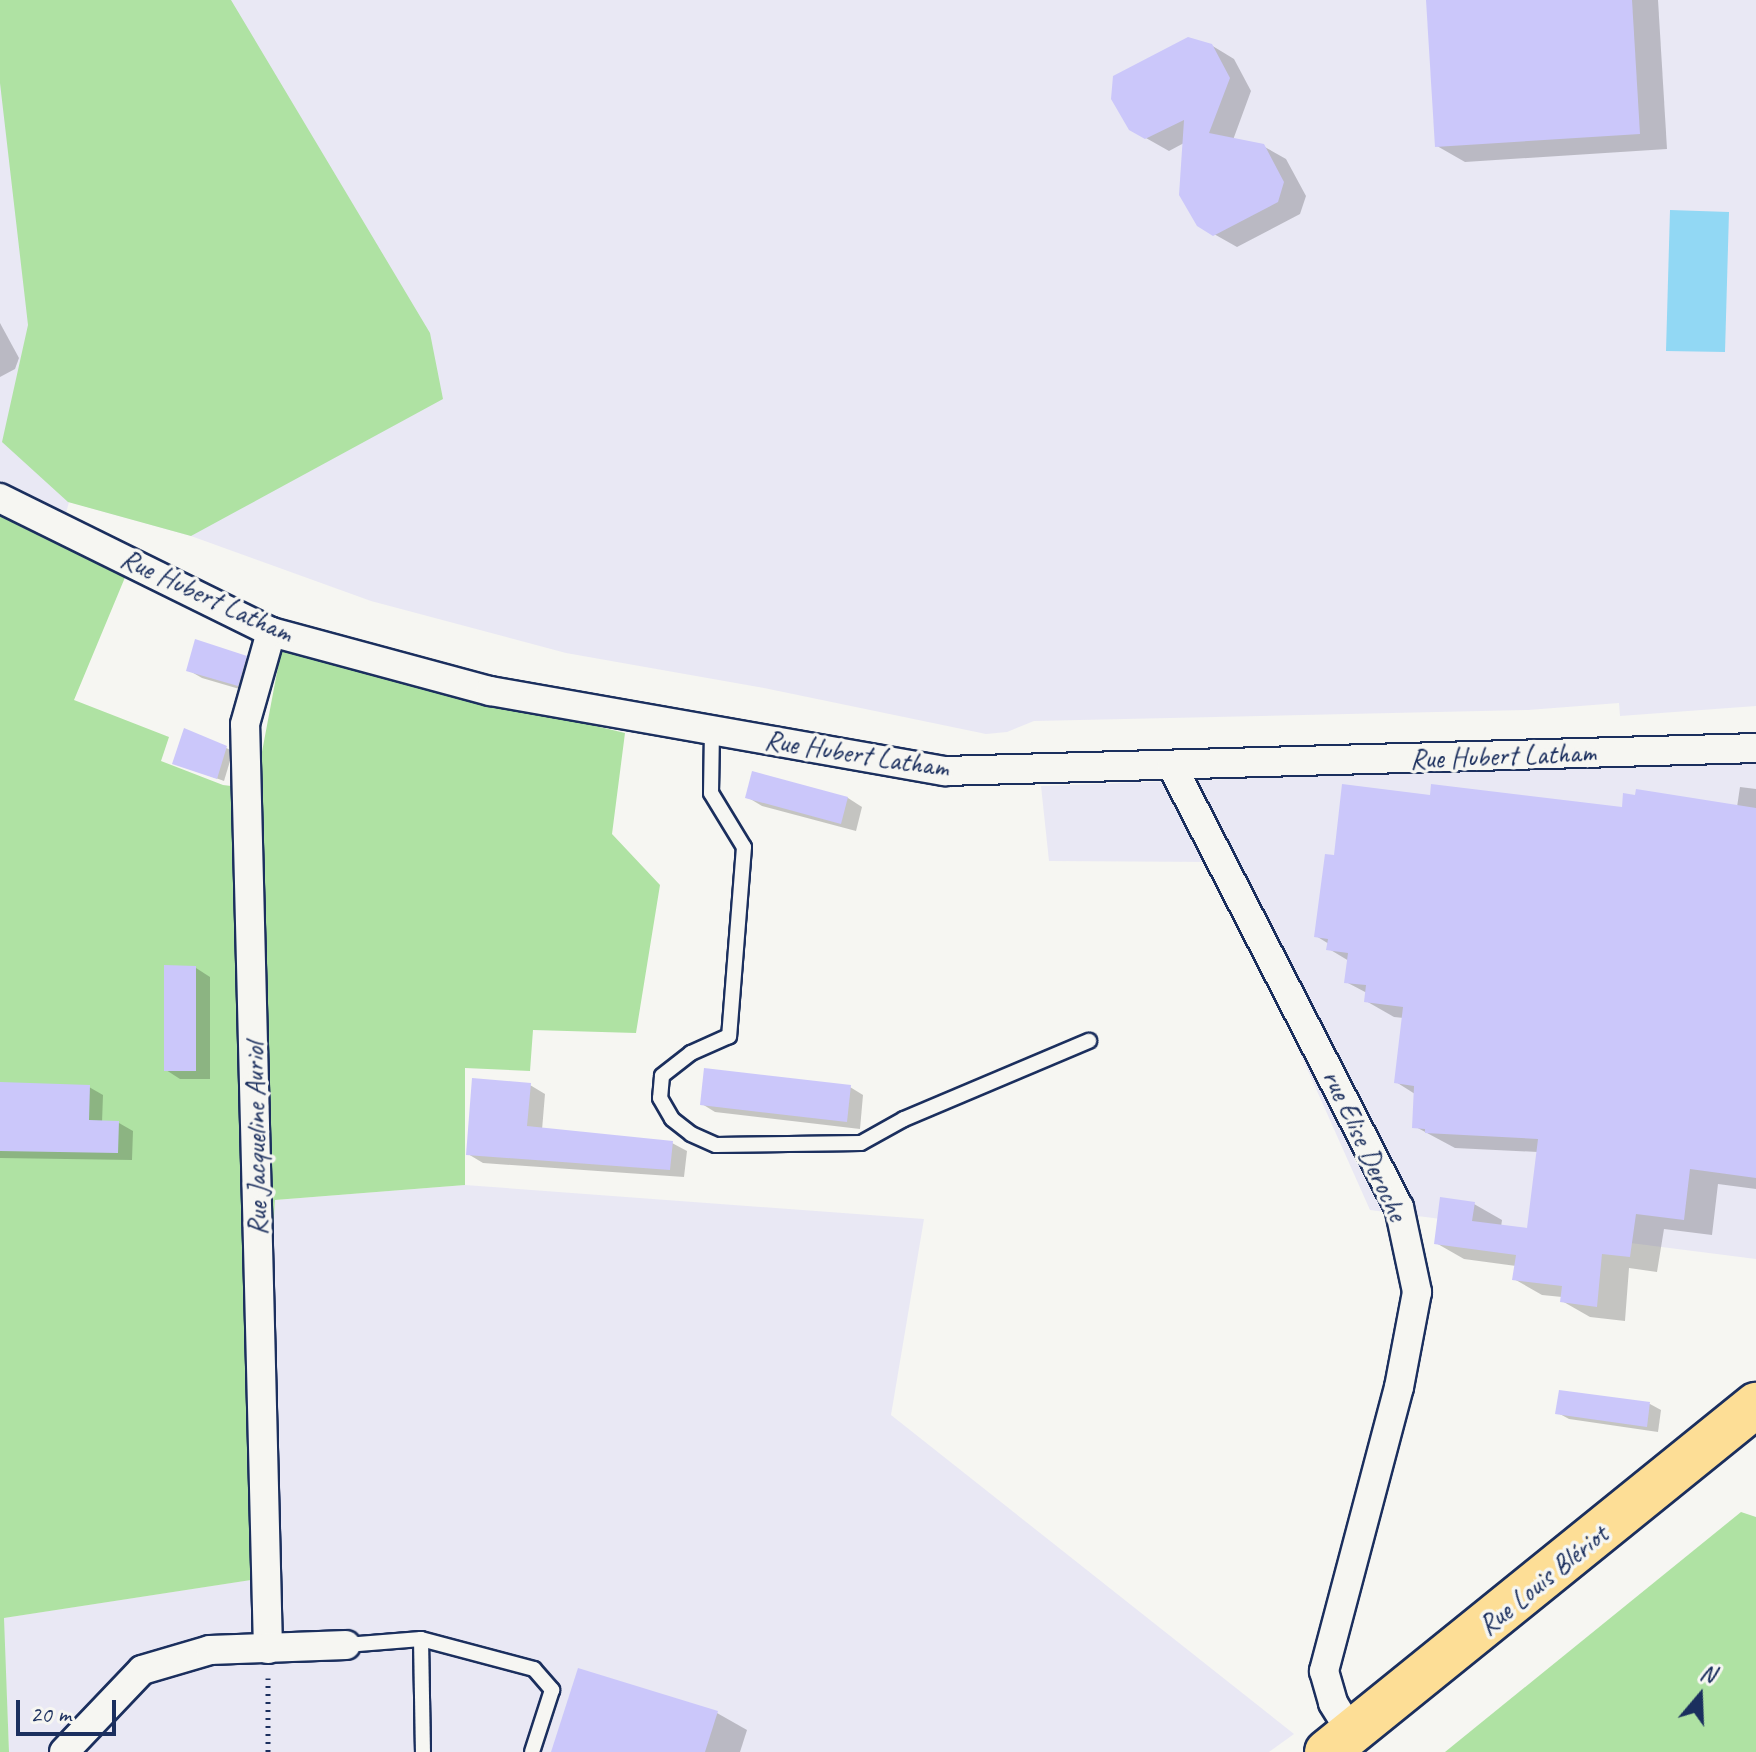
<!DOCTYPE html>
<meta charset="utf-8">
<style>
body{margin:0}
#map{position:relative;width:1756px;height:1752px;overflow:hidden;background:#f6f6f2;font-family:Caveat,sans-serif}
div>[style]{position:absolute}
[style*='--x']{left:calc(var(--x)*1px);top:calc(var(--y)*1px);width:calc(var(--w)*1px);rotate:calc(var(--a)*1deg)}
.built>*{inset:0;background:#e9e8f4}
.green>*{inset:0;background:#afe2a3}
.water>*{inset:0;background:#92d8f4}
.shadow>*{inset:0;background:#0003}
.building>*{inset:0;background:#cbc7fa}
.path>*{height:5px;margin-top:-2.5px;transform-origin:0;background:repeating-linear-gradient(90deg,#1b2f5e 0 2px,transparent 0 8px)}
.roads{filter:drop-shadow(2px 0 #1b2f5e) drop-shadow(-2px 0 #1b2f5e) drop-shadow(0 2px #1b2f5e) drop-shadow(0 -2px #1b2f5e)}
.service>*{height:14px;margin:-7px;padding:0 7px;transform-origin:7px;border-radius:7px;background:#f6f6f2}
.minor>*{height:28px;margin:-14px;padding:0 14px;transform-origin:14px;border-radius:14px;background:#f6f6f2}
.primary>*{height:44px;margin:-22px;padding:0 22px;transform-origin:22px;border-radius:22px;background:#fdde96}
span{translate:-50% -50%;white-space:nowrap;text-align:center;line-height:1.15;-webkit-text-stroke:7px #f6f6f2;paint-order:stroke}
.street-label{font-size:28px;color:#1b2f5e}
.north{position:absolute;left:1660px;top:1656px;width:80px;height:80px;-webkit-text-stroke:6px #f6f6f2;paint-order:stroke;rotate:19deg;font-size:22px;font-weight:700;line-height:32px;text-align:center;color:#1b2f5e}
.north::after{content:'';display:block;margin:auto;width:28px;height:36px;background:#1b2f5e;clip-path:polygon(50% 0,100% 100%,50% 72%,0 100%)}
.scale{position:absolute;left:16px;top:1700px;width:100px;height:36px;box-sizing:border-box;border:4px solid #1b2f5e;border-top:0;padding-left:10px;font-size:24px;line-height:28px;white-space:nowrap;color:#1b2f5e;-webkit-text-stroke:6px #f6f6f2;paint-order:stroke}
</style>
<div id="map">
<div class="built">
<i style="clip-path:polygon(0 0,1756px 0,1756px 706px,1620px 716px,1619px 703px,1528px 710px,1034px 721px,1007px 732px,986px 734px,764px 688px,566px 653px,371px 601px,191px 536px,69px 502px,59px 538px,0 509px)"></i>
<i style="clip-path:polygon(1756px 760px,1756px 1259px,1370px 1210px,1215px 862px,1049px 861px,1041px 786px)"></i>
<i style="clip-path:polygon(465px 1185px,924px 1219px,891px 1415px,1294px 1734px,1269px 1752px,9px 1752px,3px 1618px,250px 1580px,275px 1200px)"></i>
</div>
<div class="green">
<i style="clip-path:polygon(0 0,231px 0,430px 333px,443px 399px,191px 536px,68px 502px,2px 442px,28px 325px,0 83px)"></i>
<i style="clip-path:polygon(0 509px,126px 575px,74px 700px,169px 737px,161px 761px,223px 785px,255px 789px,281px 651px,625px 733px,612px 834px,660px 885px,636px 1033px,533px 1030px,530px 1071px,465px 1068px,465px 1185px,275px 1200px,251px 1580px,4px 1618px,9px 1752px,0 1752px)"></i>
<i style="clip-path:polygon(1741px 1512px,1756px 1517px,1756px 1752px,1445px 1752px)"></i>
</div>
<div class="water">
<i style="clip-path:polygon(1670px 210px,1729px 212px,1725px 352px,1666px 351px)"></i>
</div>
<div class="shadow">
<i style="clip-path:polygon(1428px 0,1658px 0,1667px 149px,1465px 162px,1437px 146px)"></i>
<i style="clip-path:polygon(1211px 45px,1234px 59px,1251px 91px,1233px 140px,1263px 146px,1286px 159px,1306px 196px,1300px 214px,1237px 247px,1198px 225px,1184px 143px,1169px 151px,1130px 129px)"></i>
<i style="clip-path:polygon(0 323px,19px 358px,15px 369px,0 377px)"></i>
<i style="clip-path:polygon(246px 658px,260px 666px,253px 693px,202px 678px,188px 670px)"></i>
<i style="clip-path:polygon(185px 730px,233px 751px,224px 781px,174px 763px)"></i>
<i style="clip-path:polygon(753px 773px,848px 798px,862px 807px,856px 831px,762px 806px,747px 797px)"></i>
<i style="clip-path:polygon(1740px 787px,1756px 789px,1756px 1189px,1718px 1184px,1712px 1235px,1664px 1229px,1657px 1272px,1629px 1268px,1625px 1321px,1590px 1317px,1562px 1301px,1562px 1297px,1542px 1295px,1514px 1279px,1516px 1266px,1464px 1259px,1436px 1243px,1474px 1204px,1502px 1220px,1501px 1227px,1528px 1230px,1538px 1152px,1455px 1148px,1414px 1126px,1415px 1094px,1396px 1082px,1404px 1018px,1394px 1017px,1366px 1001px,1367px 993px,1346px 982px,1349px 961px,1329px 949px,1329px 944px,1316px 936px,1335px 857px,1431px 797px,1623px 810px,1737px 807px)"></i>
<i style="clip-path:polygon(196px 968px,210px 977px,210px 1079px,180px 1079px,166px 1070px)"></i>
<i style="clip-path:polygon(0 1084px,89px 1087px,103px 1095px,102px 1123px,119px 1123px,133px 1131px,132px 1160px,0 1158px)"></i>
<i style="clip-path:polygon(530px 1085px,545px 1094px,542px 1130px,672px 1143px,687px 1151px,684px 1177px,483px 1163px,468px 1154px)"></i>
<i style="clip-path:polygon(850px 1087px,863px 1095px,860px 1129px,715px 1112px,702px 1104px)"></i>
<i style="clip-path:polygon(1650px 1404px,1661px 1410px,1658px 1432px,1569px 1419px,1558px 1413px)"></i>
<i style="clip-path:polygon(717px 1713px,747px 1730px,740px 1752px,553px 1752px)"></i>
</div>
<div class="building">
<i style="clip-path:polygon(1426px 0,1632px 0,1640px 134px,1435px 147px)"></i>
<i style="clip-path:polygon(1188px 37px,1212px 44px,1230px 78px,1209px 133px,1264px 144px,1284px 182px,1278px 202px,1213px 236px,1197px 226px,1179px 195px,1184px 120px,1145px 139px,1129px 130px,1111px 99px,1113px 76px)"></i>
<i style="clip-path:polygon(195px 639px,247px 656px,238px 686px,186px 671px)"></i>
<i style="clip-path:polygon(184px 728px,227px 746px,217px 779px,172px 764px)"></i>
<i style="clip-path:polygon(752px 771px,848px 797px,841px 824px,745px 798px)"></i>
<i style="clip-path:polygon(1342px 784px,1430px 795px,1431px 784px,1622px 807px,1623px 793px,1635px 795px,1636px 789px,1756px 808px,1756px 1178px,1690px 1169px,1684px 1220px,1636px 1214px,1630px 1257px,1602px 1254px,1597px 1307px,1560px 1302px,1562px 1286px,1512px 1280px,1516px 1255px,1434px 1244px,1440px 1197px,1475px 1202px,1472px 1221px,1527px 1228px,1538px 1139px,1425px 1133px,1425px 1129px,1412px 1128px,1414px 1086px,1394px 1083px,1403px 1007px,1364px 1002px,1366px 985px,1344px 983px,1348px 953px,1326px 950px,1328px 939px,1314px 937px,1325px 854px,1334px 855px)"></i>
<i style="clip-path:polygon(164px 965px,196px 966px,196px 1071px,164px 1071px)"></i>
<i style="clip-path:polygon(704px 1068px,851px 1085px,847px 1122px,700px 1105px)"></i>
<i style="clip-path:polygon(472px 1078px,531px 1083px,527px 1126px,673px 1141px,670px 1170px,466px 1155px)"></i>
<i style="clip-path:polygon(0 1082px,90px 1085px,89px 1120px,119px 1121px,118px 1153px,0 1151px)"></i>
<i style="clip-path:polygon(1559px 1390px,1650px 1402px,1647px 1427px,1555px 1414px)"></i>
<i style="clip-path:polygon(578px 1668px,718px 1711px,705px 1752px,551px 1752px)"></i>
</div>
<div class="path">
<i style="--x:268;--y:1678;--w:74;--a:90"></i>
</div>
<div class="roads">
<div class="service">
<i style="--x:712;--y:730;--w:63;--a:90.9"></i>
<i style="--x:711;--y:793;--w:63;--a:58.6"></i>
<i style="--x:744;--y:847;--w:190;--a:94.5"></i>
<i style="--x:729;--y:1036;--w:42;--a:155.9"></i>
<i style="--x:691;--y:1053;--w:37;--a:142"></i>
<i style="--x:662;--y:1076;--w:22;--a:95"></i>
<i style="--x:660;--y:1098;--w:24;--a:60"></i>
<i style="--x:672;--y:1119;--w:24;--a:38"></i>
<i style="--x:691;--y:1134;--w:27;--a:24"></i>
<i style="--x:716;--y:1145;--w:145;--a:-0.8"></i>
<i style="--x:861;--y:1143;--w:49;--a:-29.2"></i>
<i style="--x:904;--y:1119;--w:201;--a:-22.9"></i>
<i style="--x:421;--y:1639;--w:113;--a:89"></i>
<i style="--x:346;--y:1645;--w:75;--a:-4.6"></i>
<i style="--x:421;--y:1639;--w:117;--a:14.9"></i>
<i style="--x:534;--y:1669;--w:28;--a:49"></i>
<i style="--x:552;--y:1690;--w:65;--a:107.9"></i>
</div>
<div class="minor">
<i style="--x:0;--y:498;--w:302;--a:26.3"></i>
<i style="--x:271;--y:632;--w:227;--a:15.1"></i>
<i style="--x:490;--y:691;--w:462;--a:10"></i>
<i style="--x:945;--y:771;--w:811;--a:-1.62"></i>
<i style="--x:1172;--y:766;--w:496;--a:62.8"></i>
<i style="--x:1399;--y:1207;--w:87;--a:78"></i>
<i style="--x:1417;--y:1292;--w:97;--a:100.7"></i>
<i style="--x:1399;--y:1387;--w:294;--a:104.8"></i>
<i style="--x:1324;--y:1671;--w:33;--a:74"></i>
<i style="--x:1333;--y:1703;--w:36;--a:58"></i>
<i style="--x:268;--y:1649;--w:925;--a:-91.42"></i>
<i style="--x:245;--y:724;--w:96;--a:-74.2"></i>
<i style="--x:64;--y:1752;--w:113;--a:-46.4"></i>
<i style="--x:142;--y:1670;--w:71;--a:-16.4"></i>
<i style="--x:210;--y:1650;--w:136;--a:-2.1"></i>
</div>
<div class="primary">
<i style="--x:1327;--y:1752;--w:552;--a:-38.97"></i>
</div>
</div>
<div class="street-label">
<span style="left:207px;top:596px;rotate:25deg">Rue Hubert Latham</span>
<span style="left:857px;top:754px;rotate:9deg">Rue Hubert Latham</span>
<span style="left:1503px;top:756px;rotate:-2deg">Rue Hubert Latham</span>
<span style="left:256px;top:1139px;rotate:-91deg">Rue Jacqueline Auriol</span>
<span style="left:1365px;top:1145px;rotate:65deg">rue Elise Deroche</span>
<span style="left:1543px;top:1580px;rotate:-39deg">Rue Louis Blériot</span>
</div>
<div class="north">N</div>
<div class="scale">20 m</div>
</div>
